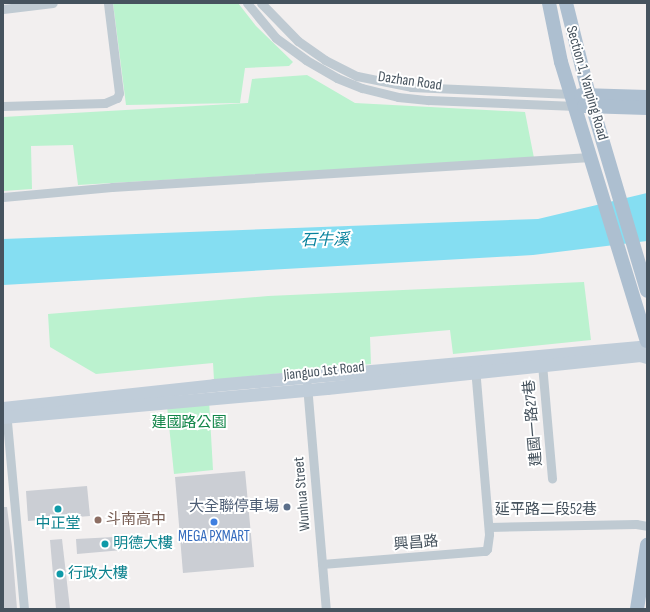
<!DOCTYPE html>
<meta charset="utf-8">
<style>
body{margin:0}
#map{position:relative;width:650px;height:612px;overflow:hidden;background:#f2efef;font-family:"Sofia Sans Condensed","Noto Sans TC",sans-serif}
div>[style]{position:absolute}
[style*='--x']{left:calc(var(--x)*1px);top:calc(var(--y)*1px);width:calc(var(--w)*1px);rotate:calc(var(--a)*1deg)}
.green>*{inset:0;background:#bbf2cf}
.water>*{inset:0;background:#85def2}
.building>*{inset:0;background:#cbced4}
.street>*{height:9px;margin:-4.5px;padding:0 4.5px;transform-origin:4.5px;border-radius:4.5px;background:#bfcad2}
.secondary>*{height:13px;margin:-6.5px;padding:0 6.5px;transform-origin:6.5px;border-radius:6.5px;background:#c0cdd9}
.primary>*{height:14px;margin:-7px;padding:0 7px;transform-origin:7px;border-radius:7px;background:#adbfd0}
.dots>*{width:11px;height:11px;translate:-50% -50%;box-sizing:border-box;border:2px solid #fff;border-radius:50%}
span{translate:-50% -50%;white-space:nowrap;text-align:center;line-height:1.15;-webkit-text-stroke:4px #fff;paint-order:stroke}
.street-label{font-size:15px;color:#46535e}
.park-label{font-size:15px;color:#118548}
.service-label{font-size:15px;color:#4e5e75}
.right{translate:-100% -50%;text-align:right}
.education-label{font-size:15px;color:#785e54}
.left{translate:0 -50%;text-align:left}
.culture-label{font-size:15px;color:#0d838f}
.shop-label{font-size:15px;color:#366cbe}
.water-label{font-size:16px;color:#05809c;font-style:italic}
.frame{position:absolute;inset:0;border:4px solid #46535e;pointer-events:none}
</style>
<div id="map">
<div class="green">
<i style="clip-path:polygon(113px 3px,238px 3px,256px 26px,293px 62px,289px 66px,245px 68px,240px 103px,126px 105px)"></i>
<i style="clip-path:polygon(307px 75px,355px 103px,525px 112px,534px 158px,78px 185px,73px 145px,31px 146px,32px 189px,3px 191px,3px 117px,248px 103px,252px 79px)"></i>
<i style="clip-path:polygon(584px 282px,591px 340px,453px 354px,450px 330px,370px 337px,371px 364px,214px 380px,213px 363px,96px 374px,50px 347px,48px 314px,268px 296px)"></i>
<i style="clip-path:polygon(209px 400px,213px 470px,174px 474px,167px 406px)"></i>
</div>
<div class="water">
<i style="clip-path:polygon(647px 193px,647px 241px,533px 255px,3px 285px,3px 239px,538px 219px)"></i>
</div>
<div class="building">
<i style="clip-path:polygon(245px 471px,254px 567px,183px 573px,175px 477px)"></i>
<i style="clip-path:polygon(87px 486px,90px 516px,28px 521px,26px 491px)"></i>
<i style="clip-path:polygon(3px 507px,7px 507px,12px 547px,17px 609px,3px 609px)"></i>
<i style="clip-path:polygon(133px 536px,134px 549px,77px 554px,76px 539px)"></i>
<i style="clip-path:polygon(62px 539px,70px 609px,56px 609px,50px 540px)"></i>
</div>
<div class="street">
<i style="--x:247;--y:3;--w:45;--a:50.4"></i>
<i style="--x:276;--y:38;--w:37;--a:36"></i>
<i style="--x:306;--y:60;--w:36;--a:30"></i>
<i style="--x:337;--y:78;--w:27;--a:22"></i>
<i style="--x:362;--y:88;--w:37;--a:14"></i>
<i style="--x:398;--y:97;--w:30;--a:6"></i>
<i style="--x:428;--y:100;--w:148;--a:2.3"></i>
<i style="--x:261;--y:3;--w:53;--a:45.8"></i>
<i style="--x:298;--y:41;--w:33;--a:35"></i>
<i style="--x:325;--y:60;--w:36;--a:27"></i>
<i style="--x:357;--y:76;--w:55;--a:11.5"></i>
<i style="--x:411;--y:87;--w:161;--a:2.5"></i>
<i style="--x:3;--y:9;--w:50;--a:-6.8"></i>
<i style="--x:3;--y:106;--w:102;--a:-1.7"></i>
<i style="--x:105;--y:103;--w:13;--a:-23"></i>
<i style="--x:117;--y:98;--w:5;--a:-68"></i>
<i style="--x:119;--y:93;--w:91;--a:-97"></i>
<i style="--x:3;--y:197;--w:109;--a:-5.2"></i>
<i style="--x:112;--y:187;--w:479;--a:-3.6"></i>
<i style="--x:542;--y:364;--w:115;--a:85"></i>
<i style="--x:307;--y:385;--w:225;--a:85.2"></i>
<i style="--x:6;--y:411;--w:199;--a:84.8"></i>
<i style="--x:489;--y:527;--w:147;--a:-1.2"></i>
<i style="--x:636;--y:524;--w:11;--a:10"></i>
<i style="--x:322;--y:564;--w:164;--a:-4.6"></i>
<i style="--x:485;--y:551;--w:3;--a:-45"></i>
<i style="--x:487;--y:549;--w:15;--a:-82"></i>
<i style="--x:489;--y:534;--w:167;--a:-94.8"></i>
</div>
<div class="secondary">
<i style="--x:3;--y:408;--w:212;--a:-6.2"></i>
<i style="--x:214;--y:385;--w:435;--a:-5.1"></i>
<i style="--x:3;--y:417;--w:325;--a:-5.1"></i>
<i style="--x:327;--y:388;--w:315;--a:-6"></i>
<i style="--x:640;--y:355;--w:7;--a:16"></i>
</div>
<div class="primary">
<i style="--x:549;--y:3;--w:60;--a:78.5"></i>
<i style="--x:561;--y:62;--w:292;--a:72.9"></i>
<i style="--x:566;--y:3;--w:95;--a:76"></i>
<i style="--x:589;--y:95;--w:204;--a:73.5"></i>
<i style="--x:581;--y:95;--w:66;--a:1.7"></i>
<i style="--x:584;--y:106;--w:63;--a:1.8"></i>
<i style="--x:637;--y:609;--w:65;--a:-81.1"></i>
</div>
<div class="dots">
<i style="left:287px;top:507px;background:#5c6f8a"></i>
<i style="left:58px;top:509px;background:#0f9aa8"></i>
<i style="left:98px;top:520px;background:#8d6e63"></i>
<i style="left:214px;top:522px;background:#3f7fe0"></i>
<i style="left:105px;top:544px;background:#0f9aa8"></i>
<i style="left:60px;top:574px;background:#0f9aa8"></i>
</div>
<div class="street-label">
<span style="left:410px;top:81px;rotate:8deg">Dazhan Road</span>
<span style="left:587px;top:83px;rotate:74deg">Section 1, Yanping Road</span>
<span style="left:324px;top:371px;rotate:-6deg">Jianguo 1st Road</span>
<span style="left:533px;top:423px;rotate:-95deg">建國一路27巷</span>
<span style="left:302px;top:494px;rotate:-95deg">Wunhua Street</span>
<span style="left:546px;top:510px">延平路二段52巷</span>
<span style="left:416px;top:543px;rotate:-5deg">興昌路</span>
</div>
<div class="park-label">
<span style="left:189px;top:423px">建國路公園</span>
</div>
<div class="service-label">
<span class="right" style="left:279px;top:507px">大全聯停車場</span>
</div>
<div class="education-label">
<span class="left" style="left:106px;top:520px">斗南高中</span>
</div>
<div class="culture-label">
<span style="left:58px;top:524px">中正堂</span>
<span class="left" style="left:113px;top:544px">明德大樓</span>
<span class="left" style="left:68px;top:574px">行政大樓</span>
</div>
<div class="shop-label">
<span style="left:214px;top:537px">MEGA PXMART</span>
</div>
<div class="water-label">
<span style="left:325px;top:241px;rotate:-1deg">石牛溪</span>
</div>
<div class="frame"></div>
</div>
